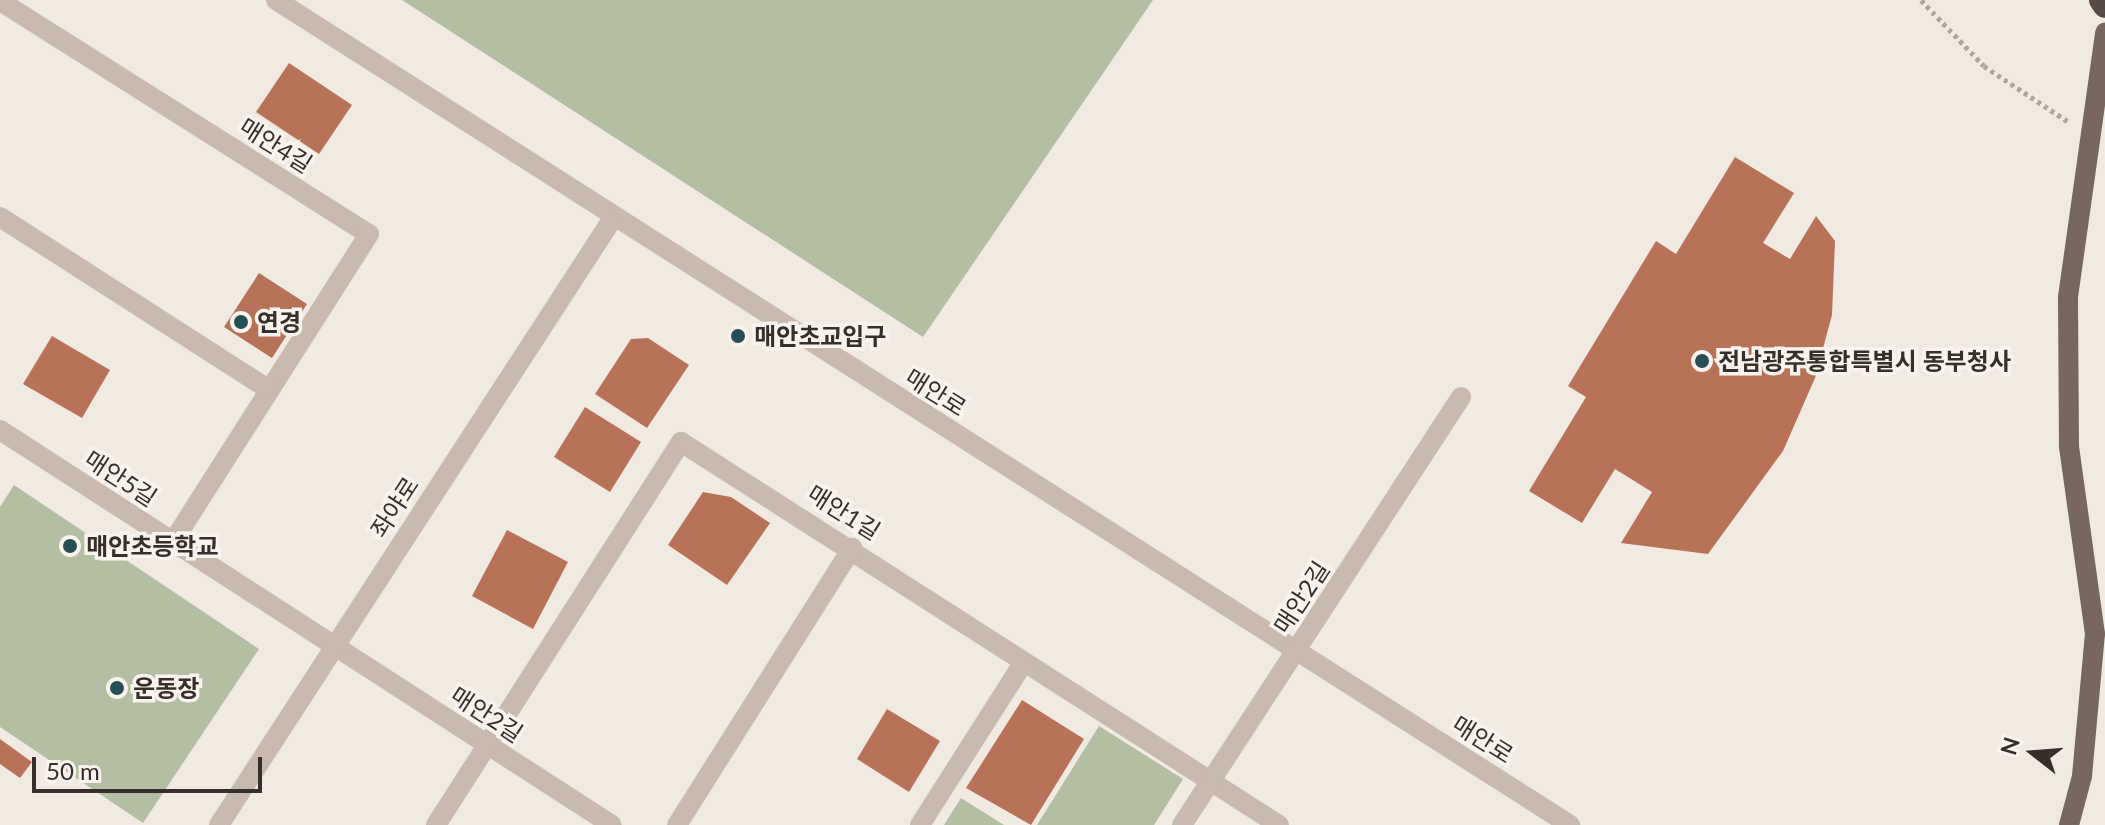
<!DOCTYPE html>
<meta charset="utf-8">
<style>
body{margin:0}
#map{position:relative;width:2105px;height:825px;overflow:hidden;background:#f1eae1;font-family:Lato,"Noto Sans KR",sans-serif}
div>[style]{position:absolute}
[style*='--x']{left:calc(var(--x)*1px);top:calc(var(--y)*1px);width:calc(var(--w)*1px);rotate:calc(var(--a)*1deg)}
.green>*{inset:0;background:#b4bea2}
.building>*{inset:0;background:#b87257}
.path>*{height:5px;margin-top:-2.5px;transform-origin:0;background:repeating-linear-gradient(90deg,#b3a598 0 4px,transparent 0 8px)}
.minor>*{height:20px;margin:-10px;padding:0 10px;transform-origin:10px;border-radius:10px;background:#c8baae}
.major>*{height:20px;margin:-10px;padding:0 10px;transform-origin:10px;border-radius:10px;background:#77675e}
.highway>*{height:24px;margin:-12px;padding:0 12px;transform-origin:12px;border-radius:12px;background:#574a44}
.dots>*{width:22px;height:22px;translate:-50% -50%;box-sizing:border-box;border:4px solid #f8f3ed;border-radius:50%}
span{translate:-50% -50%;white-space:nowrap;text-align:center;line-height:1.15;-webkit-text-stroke:7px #f8f3ed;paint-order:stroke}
.street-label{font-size:24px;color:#372f2b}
.poi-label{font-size:24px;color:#372f2b;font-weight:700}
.left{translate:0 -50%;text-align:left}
.north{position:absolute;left:1993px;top:713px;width:80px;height:80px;-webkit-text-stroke:6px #f8f3ed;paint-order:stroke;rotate:287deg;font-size:22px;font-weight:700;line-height:32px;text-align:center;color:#372f2b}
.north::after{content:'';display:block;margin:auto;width:28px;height:36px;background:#372f2b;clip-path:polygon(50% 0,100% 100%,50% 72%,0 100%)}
.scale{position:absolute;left:32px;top:757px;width:230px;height:36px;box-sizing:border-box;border:4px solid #372f2b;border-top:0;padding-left:10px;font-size:24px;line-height:28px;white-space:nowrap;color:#372f2b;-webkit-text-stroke:6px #f8f3ed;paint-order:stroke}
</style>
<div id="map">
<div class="green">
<i style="clip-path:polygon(402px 0,1153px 0,923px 337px)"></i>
<i style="clip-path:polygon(14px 485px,259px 649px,143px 823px,0 727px,0 507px)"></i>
<i style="clip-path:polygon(1099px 726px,1183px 779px,1154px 825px,1037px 825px)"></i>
<i style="clip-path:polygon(961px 798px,1004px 825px,944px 825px)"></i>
</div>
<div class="building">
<i style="clip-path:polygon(289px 63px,352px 105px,319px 154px,256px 112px)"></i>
<i style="clip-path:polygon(1735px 157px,1794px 193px,1763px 243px,1790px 259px,1816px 216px,1835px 241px,1832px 315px,1815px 378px,1783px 451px,1708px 554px,1621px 543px,1652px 492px,1615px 469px,1582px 523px,1529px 491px,1586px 397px,1568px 386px,1656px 241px,1676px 254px)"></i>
<i style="clip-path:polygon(259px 273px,307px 304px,272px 358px,224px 327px)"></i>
<i style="clip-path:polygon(52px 336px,110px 370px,82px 418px,23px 384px)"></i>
<i style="clip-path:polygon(648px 338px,689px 365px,647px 428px,595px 394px,631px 339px)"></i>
<i style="clip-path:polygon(585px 407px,641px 442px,610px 492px,554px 457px)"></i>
<i style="clip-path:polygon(703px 492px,731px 497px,770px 523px,727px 585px,668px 545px)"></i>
<i style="clip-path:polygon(507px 530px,568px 562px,533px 629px,472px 596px)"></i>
<i style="clip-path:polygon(1022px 700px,1084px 739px,1031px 825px,966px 788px)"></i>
<i style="clip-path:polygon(887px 709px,940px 741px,909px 792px,857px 759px)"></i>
<i style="clip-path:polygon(0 739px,32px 762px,20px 778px,0 764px)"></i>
</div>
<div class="path">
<i style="--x:1921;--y:0;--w:91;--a:46.3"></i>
<i style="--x:1984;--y:66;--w:100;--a:33.5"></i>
</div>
<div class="minor">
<i style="--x:276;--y:0;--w:1535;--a:32.52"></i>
<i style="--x:0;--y:1;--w:436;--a:32.3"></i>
<i style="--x:369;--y:234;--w:365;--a:122.5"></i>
<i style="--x:0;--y:217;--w:320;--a:32.7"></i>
<i style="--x:0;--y:430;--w:728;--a:32.84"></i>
<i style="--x:219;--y:825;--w:724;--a:-57.01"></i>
<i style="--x:436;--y:825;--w:455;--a:-57.4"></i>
<i style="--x:681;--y:442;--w:710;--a:32.64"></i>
<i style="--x:677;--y:825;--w:328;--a:-57.7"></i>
<i style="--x:920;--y:825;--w:193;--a:-57.5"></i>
<i style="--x:1182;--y:825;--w:511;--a:-56.9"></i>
</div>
<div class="major">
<i style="--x:2069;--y:825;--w:51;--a:-75.1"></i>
<i style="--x:2082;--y:776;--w:143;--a:-84.8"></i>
<i style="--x:2095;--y:634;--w:190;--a:-97.9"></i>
<i style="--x:2069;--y:446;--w:149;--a:-90.4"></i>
<i style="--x:2068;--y:297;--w:267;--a:-82"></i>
</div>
<div class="highway">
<i style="--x:2101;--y:0;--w:7;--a:56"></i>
</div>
<div class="dots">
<i style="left:241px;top:322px;background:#254f54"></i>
<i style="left:738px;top:336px;background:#254f54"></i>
<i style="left:1702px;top:361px;background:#254f54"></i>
<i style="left:70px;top:546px;background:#254f54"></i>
<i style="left:117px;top:688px;background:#254f54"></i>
</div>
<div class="street-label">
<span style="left:276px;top:145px;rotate:32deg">매안4길</span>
<span style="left:936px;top:392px;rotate:32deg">매안로</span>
<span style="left:121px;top:478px;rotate:33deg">매안5길</span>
<span style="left:394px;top:507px;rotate:-57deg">좌야로</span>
<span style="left:844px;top:512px;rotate:32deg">매안1길</span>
<span style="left:1301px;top:597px;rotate:-57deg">매안2길</span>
<span style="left:487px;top:714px;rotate:33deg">매안2길</span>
<span style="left:1483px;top:739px;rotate:32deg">매안로</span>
</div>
<div class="poi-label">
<span class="left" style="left:257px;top:322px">연경</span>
<span class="left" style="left:754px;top:336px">매안초교입구</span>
<span class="left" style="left:1718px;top:361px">전남광주통합특별시 동부청사</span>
<span class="left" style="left:86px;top:546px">매안초등학교</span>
<span class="left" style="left:133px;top:688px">운동장</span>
</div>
<div class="north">N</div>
<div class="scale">50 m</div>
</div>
